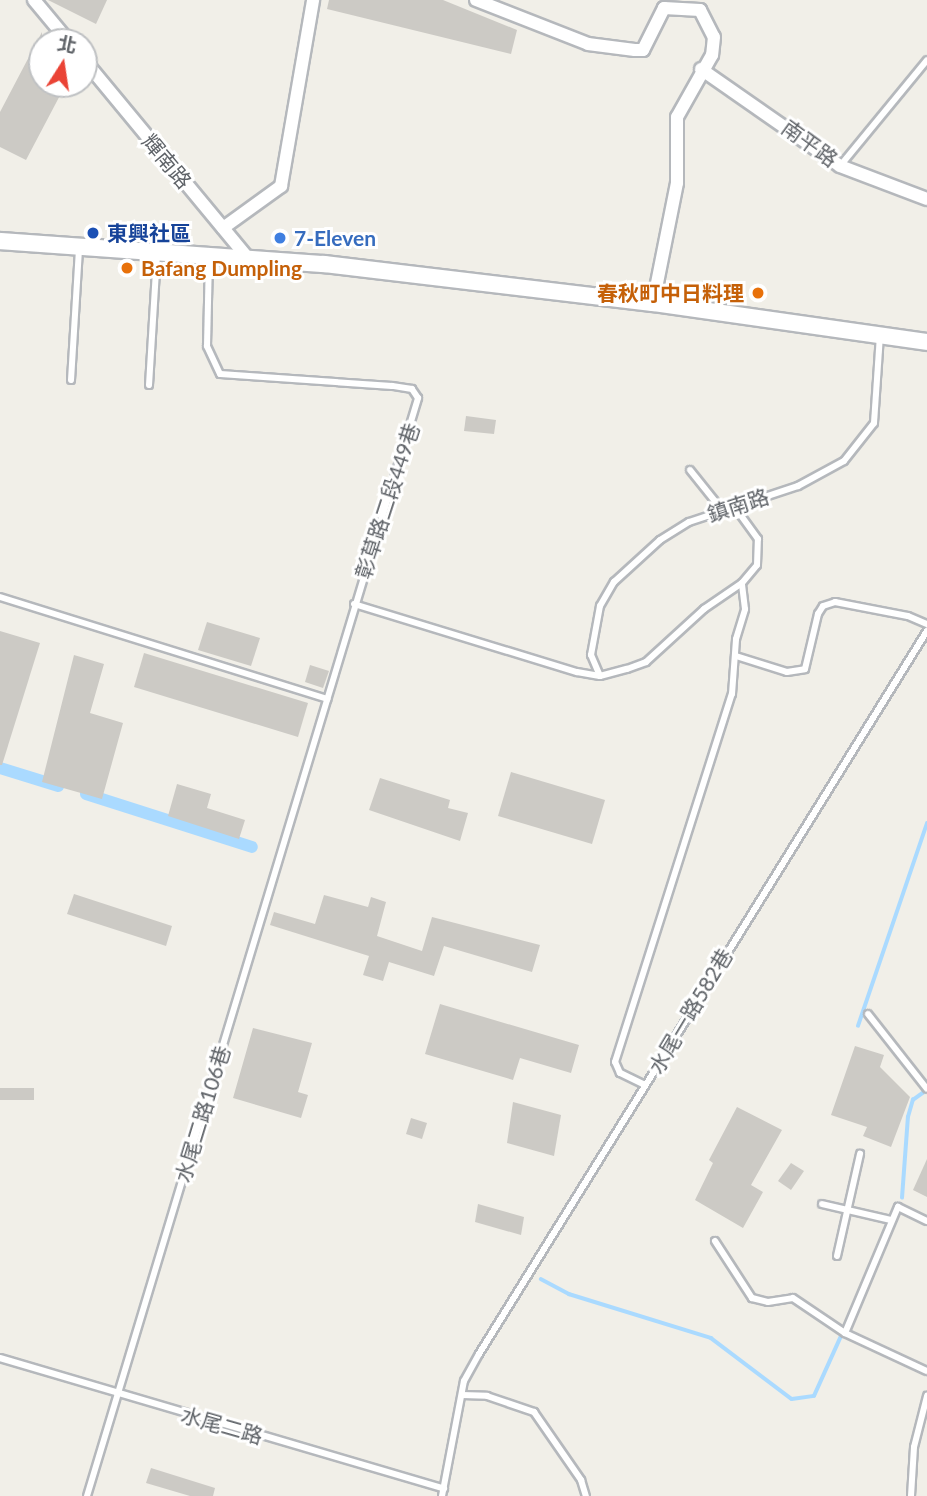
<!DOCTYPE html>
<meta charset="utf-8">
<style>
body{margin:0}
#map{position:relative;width:927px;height:1496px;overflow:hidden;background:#f1efe8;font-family:Lato,"Noto Sans TC",sans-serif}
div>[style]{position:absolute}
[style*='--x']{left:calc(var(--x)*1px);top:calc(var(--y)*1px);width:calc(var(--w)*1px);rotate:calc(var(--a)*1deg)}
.stream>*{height:3.5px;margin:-1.75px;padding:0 1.75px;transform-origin:1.75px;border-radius:1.75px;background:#aadaff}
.canal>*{height:12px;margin:-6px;padding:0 6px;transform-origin:6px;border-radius:6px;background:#aadaff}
.building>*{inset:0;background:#cccac5}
.roads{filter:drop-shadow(2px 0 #b5b8bc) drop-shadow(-2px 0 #b5b8bc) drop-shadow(0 2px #b5b8bc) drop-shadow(0 -2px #b5b8bc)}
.service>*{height:6px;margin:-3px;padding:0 3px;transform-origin:3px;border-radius:3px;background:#fff}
.minor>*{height:12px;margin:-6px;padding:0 6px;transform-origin:6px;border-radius:6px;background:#fff}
.tertiary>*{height:16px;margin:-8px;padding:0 8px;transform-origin:8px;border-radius:8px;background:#fff}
.dots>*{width:19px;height:19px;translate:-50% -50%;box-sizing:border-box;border:4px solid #fff;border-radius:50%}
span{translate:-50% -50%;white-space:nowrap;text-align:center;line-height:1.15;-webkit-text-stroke:6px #fff;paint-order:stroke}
.street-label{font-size:21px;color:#5f6368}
.transit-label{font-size:21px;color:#164399;font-weight:700}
.left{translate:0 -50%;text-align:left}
.shop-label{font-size:21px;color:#366cbe;font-weight:700}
.food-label{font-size:21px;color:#c56008;font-weight:700}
.right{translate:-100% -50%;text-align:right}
.north{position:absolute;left:28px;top:28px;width:70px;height:70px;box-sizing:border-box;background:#fff;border:2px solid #bfc1c3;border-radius:50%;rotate:12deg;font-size:19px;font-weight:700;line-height:28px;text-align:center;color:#5f6368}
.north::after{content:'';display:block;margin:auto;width:24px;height:32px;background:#ea4335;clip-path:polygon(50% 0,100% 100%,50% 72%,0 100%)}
</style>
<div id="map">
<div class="stream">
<i style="--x:858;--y:1026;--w:214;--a:-71.2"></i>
<i style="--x:902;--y:1198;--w:81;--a:-85.8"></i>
<i style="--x:908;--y:1117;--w:18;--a:-74"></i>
<i style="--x:913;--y:1100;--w:17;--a:-36"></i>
<i style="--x:541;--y:1279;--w:32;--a:28"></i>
<i style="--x:569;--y:1294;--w:149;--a:17.2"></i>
<i style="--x:711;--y:1338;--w:101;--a:37"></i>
<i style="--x:792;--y:1399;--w:22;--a:-8"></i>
<i style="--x:814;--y:1396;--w:68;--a:-65.7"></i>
</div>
<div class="canal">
<i style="--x:0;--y:768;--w:61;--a:17.2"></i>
<i style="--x:86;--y:794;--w:174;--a:17.7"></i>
</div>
<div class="building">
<i style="clip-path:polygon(48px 0,107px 0,96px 24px)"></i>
<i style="clip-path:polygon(329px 0,443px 0,517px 30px,511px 54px,327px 9px)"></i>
<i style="clip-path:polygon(42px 32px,42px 84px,66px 84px,26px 160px,0 147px,0 112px)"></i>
<i style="clip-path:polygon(466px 416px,496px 420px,494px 434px,464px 431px)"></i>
<i style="clip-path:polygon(207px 622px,260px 638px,251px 666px,198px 650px)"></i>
<i style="clip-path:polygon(0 631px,40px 643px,2px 765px,0 765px)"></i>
<i style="clip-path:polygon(144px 653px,308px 703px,298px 737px,134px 687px)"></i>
<i style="clip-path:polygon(74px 655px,104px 664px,90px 713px,123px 723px,102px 799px,42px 782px)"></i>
<i style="clip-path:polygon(310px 665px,329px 671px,323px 688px,305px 682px)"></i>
<i style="clip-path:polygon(511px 772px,605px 800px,592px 844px,498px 816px)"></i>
<i style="clip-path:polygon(380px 778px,450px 800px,448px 808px,468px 813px,460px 841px,369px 810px)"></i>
<i style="clip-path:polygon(177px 784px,211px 794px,207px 808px,245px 820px,239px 839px,168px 816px)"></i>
<i style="clip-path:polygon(74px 894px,172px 926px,166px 946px,67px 914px)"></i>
<i style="clip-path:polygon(324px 895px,368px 907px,371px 897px,386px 902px,377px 936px,422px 951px,432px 917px,540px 945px,532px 972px,444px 946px,434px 976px,389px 962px,383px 981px,363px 975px,369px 956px,270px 925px,274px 912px,315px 924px)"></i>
<i style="clip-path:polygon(440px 1004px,579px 1045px,571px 1073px,520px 1058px,513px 1080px,425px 1054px)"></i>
<i style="clip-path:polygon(253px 1028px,312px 1043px,298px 1092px,308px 1095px,301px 1118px,233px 1098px)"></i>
<i style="clip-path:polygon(855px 1046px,884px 1055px,880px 1067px,910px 1097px,891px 1147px,863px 1136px,867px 1127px,831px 1115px)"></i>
<i style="clip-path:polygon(0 1088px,34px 1088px,34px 1100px,0 1100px)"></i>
<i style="clip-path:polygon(513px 1102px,561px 1115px,554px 1156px,507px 1143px)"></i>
<i style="clip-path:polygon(737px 1107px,782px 1130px,751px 1185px,763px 1192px,743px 1228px,695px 1200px,713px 1163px,709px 1160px)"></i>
<i style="clip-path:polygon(411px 1118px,427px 1123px,422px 1139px,406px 1134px)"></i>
<i style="clip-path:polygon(927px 1159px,927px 1197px,913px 1190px)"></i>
<i style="clip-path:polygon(791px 1163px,804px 1171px,791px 1190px,778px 1181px)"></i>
<i style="clip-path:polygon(478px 1204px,524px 1217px,521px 1235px,475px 1222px)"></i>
<i style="clip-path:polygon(151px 1468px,215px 1488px,213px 1496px,190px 1496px,146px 1483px)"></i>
</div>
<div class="roads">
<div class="service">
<i style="--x:840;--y:166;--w:137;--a:-50.6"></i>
<i style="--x:71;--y:380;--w:131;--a:-86.5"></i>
<i style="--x:149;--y:385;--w:131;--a:-86.5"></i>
<i style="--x:690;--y:470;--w:51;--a:51.3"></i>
<i style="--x:0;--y:597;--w:343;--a:17.3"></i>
<i style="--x:354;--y:604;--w:233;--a:17"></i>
<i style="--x:577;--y:672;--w:23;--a:10"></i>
<i style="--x:600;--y:676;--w:28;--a:-15"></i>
<i style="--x:627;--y:669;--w:20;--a:-20"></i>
<i style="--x:646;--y:662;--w:79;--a:-42.4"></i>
<i style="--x:704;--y:609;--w:46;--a:-34.4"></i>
<i style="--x:742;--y:583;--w:23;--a:-50"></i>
<i style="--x:757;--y:565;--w:26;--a:-88"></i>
<i style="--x:758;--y:539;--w:41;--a:-126"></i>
<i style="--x:736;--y:656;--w:53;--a:17.4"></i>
<i style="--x:787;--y:672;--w:18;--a:-9"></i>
<i style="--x:805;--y:669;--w:57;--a:-76.7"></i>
<i style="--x:818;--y:614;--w:9;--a:-58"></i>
<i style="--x:823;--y:606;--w:13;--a:-18"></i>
<i style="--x:835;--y:602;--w:74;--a:10.9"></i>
<i style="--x:908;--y:616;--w:21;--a:23"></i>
<i style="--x:600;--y:676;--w:23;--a:-113"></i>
<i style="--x:591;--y:655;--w:50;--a:-79.6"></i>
<i style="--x:600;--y:606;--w:28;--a:-60"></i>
<i style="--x:614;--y:582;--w:62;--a:-42.4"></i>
<i style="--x:660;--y:540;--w:34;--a:-32"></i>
<i style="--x:689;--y:522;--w:115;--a:-18.3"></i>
<i style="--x:798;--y:486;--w:52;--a:-28.5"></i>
<i style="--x:844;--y:461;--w:48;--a:-51.7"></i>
<i style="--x:874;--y:423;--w:87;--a:-86.1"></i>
<i style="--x:868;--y:1014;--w:95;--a:51.8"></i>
<i style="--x:645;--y:1085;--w:28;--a:-154"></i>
<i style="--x:620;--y:1073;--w:12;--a:-114"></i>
<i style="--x:615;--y:1062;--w:386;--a:-72.4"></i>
<i style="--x:732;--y:694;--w:55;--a:-85.8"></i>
<i style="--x:736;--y:639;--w:31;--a:-73"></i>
<i style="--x:745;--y:609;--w:26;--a:-97"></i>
<i style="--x:822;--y:1204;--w:71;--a:13.1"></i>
<i style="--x:715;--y:1241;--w:68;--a:57"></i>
<i style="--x:752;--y:1298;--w:16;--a:14"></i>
<i style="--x:768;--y:1302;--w:25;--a:-9"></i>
<i style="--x:793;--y:1298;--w:63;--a:33.9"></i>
<i style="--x:845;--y:1333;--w:90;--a:24.9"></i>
<i style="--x:837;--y:1256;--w:105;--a:-77.3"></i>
<i style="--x:845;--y:1333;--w:137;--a:-67.2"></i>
<i style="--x:898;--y:1207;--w:32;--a:26"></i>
<i style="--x:0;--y:1358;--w:463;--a:16.4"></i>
<i style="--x:462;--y:1395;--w:25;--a:2"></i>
<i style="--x:487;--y:1396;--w:50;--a:18.8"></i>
<i style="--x:534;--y:1412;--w:83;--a:55.3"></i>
<i style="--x:581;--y:1480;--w:17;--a:73"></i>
<i style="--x:87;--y:1496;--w:1147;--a:-73.22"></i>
<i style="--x:418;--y:398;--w:11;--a:-124"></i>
<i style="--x:412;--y:389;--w:20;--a:-171"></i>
<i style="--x:392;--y:386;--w:172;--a:-176"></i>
<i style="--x:220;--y:374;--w:31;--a:-115"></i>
<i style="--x:207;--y:346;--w:88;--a:-88.7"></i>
<i style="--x:442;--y:1496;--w:117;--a:-79.2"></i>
<i style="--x:464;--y:1381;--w:31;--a:-61"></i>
<i style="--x:479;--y:1354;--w:851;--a:-58.22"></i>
<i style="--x:911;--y:1496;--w:49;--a:-86.5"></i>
<i style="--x:914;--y:1447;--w:53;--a:-75.7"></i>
</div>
<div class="minor">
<i style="--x:34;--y:0;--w:55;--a:50.2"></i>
<i style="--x:476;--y:0;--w:120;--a:21.4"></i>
<i style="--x:588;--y:44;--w:47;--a:7.3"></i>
<i style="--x:635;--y:50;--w:8;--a:0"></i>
<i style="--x:643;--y:50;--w:47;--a:-63.4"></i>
<i style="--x:664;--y:8;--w:36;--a:3"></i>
<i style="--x:700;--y:10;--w:30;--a:63"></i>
<i style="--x:714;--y:37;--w:18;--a:96"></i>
<i style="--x:712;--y:55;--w:71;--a:119.4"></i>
<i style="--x:677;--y:117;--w:66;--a:90"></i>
<i style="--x:677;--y:183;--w:122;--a:101.3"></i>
<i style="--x:84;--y:60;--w:261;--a:50.4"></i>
<i style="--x:701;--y:69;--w:169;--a:34.9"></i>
<i style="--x:840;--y:166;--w:93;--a:20.8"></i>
<i style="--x:223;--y:228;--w:72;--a:-35.9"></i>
<i style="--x:281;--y:186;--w:189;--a:-80.2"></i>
</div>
<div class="tertiary">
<i style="--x:0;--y:241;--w:325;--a:4.1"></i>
<i style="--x:324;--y:264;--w:331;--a:6.8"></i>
<i style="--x:653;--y:303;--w:277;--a:8.1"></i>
</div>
</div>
<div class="dots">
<i style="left:93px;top:233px;background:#1a4fb4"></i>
<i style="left:280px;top:238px;background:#3f7fe0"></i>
<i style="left:127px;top:268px;background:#e8710a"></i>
<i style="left:758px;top:293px;background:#e8710a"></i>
</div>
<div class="street-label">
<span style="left:810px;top:143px;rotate:36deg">南平路</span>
<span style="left:167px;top:161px;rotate:50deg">輝南路</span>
<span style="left:387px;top:501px;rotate:-72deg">彰草路二段449巷</span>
<span style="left:738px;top:505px;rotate:-18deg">鎮南路</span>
<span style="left:690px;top:1011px;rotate:-59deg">水尾一路582巷</span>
<span style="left:202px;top:1114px;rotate:-73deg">水尾二路106巷</span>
<span style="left:222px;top:1425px;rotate:16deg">水尾二路</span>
</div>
<div class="transit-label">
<span class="left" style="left:107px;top:233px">東興社區</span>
</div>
<div class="shop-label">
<span class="left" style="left:294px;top:238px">7-Eleven</span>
</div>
<div class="food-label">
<span class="left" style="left:141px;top:268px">Bafang Dumpling</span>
<span class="right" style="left:744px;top:293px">春秋町中日料理</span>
</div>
<div class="north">北</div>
</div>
